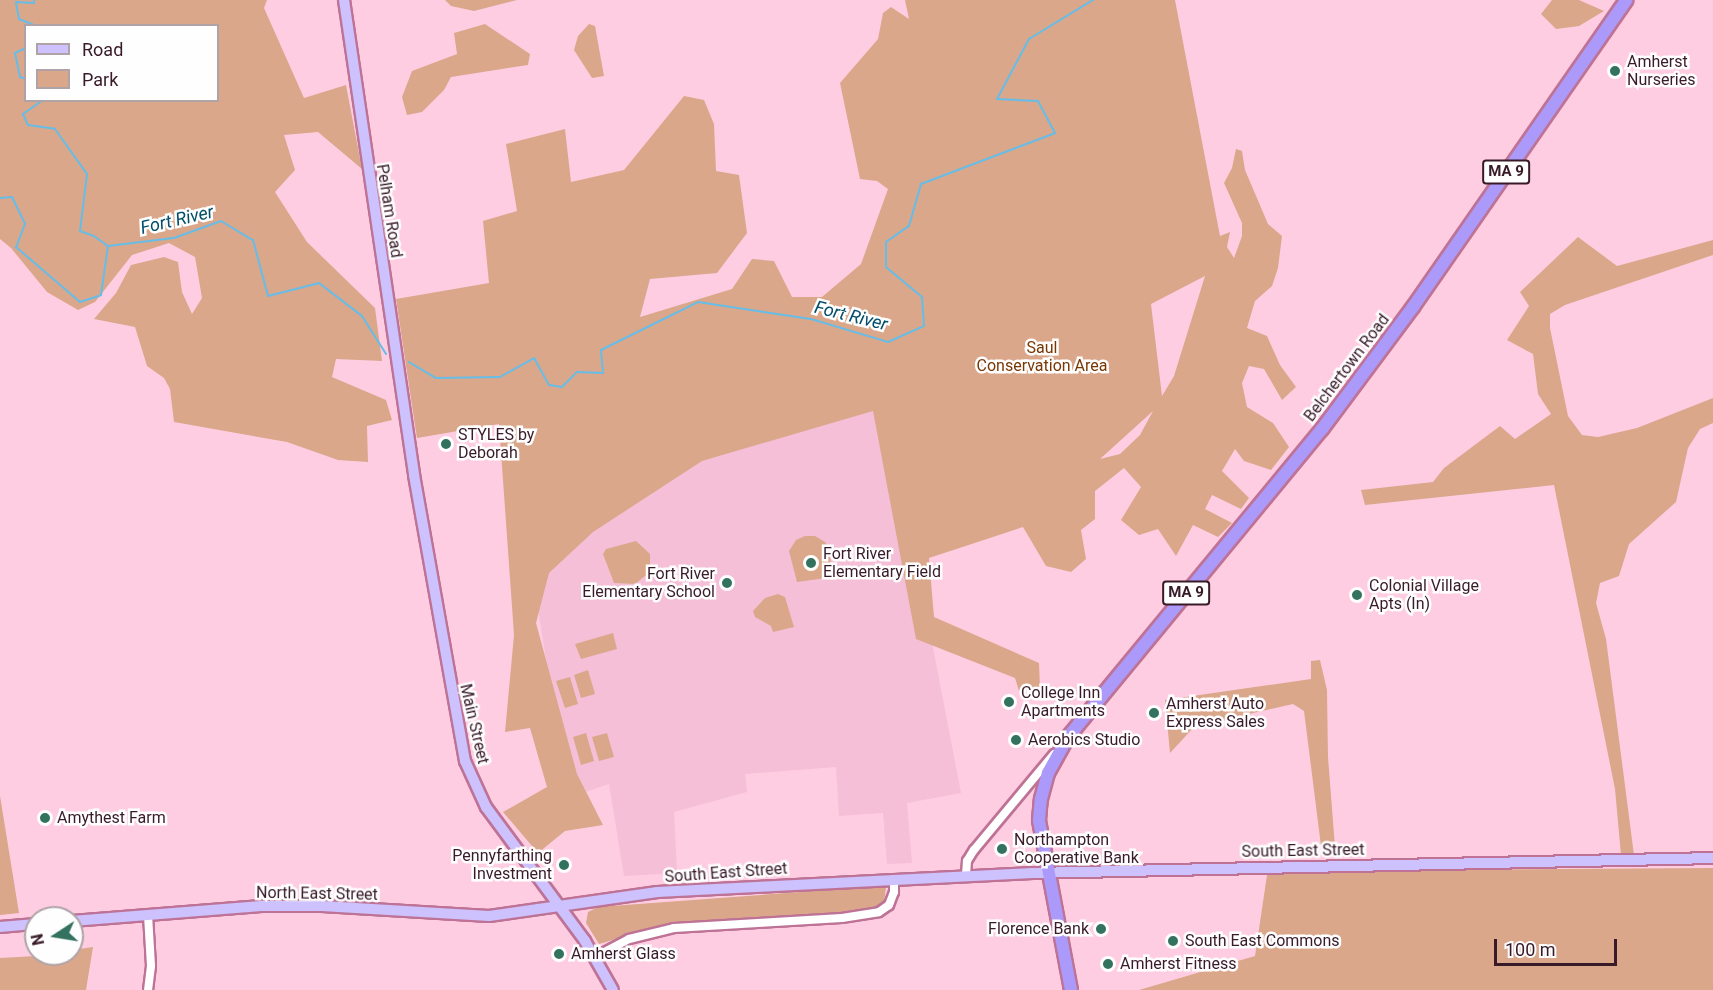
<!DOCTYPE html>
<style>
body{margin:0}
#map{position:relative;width:1713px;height:990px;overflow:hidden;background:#ffcde2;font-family:Roboto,sans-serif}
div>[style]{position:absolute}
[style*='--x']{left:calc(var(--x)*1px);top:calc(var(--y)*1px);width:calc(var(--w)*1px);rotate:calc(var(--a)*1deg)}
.built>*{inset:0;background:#f5bfd7}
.green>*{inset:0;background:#daa78b}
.stream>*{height:2px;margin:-1px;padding:0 1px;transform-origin:1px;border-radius:1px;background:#66bde7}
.roads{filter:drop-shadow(2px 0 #be7396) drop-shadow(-2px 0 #be7396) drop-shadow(0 2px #be7396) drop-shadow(0 -2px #be7396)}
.minor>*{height:8px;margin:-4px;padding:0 4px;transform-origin:4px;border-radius:4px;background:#fff}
.major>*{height:10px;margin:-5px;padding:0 5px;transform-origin:5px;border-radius:5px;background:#cdc2fd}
.highway>*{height:12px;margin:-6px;padding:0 6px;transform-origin:6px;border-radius:6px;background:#ac9afb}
.dots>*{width:16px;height:16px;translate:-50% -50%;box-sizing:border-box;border:3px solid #fefefe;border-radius:50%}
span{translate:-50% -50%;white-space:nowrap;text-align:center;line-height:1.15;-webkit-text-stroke:5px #fefefe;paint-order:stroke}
.shield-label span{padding:2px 4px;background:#fefefe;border:2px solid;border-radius:4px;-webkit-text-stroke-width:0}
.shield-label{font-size:15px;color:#381a28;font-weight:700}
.poi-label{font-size:16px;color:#381a28}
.left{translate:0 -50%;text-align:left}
.right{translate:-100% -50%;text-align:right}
.street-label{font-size:16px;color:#381a28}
.park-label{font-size:16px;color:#783703}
.water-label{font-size:18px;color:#014e6a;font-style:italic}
.legend{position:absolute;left:24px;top:24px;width:195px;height:78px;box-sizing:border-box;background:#fefefe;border:2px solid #afa3a8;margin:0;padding:8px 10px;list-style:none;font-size:18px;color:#381a28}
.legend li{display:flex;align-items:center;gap:12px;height:30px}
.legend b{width:30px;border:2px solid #afa3a8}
.north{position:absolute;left:24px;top:906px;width:60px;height:60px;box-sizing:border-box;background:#fefefe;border:2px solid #afa3a8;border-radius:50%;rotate:258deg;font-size:16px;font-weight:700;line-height:24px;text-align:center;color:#381a28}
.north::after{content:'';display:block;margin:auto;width:21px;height:27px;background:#33725f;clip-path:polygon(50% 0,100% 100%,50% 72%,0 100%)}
.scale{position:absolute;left:1494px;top:939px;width:123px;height:27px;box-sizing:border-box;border:3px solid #381a28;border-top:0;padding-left:8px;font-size:18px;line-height:21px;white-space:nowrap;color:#381a28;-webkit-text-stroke:4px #fefefe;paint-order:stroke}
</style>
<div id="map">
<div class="built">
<i style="clip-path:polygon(860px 332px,931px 637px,961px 793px,907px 803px,912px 863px,887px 864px,883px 813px,839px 816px,836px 767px,745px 774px,747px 792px,674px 812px,677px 873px,624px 876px,609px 784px,568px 798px,508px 420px,417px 438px,406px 366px,431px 374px)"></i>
</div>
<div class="green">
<i style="clip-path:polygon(evenodd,0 0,267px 0,264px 8px,304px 98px,346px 85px,362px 169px,318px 132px,284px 135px,295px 170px,275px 192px,307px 242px,375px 308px,382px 361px,336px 359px,332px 377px,386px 400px,392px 420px,367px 426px,368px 462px,338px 460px,287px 442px,174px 422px,170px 389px,164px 378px,147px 366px,135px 327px,94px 319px,116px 293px,131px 265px,164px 257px,178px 262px,182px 292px,192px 314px,202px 298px,195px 257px,169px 243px,132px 255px,95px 302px,78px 310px,47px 292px,11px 248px,0 239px,0 0,26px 26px,218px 26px,218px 100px,26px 100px,26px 26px)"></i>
<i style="clip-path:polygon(445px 0,517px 0,474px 11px,451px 6px)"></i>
<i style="clip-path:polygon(evenodd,905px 0,1175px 0,1220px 236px,1230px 232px,1227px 247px,1234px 258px,1242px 236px,1242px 223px,1224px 183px,1232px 168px,1236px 149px,1242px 151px,1245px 170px,1268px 224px,1282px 236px,1278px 268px,1272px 286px,1255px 301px,1247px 328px,1267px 336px,1280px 365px,1296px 387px,1282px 400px,1264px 369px,1249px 366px,1242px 383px,1247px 407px,1273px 423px,1289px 447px,1271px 470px,1244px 461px,1235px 449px,1222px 471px,1249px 498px,1241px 509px,1212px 495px,1205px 509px,1232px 523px,1218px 537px,1193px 525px,1176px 556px,1158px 529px,1139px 535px,1121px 520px,1141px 487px,1124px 468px,1095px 491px,1095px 519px,1081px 530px,1086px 559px,1071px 572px,1046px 566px,1023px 527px,929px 558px,934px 617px,1039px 663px,1040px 687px,1019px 691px,1015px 678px,916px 639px,873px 411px,702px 461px,593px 532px,549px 573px,536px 623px,577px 774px,603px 825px,565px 831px,538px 853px,503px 812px,547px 787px,530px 728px,505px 732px,514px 635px,499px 424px,417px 438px,396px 299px,489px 283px,483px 221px,517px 211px,506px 144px,565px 129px,571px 182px,624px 170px,684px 96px,704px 100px,714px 124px,716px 171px,739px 175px,747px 233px,717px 273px,650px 279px,640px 317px,732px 289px,752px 259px,774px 261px,792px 297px,822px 297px,861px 264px,888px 189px,877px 181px,860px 179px,840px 83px,878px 39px,883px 13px,891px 7px,909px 19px,905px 0,1205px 276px,1174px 376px,1162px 396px,1151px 304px,1205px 276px,905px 0,1153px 411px,1140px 435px,1120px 454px,1100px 459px,1153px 411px)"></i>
<i style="clip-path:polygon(1552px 0,1579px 0,1604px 11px,1579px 26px,1556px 29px,1541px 14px)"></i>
<i style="clip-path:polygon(485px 24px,530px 54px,528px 65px,451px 77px,444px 90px,422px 112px,407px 115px,402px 97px,412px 71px,457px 54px,454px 33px)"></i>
<i style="clip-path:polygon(589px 24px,595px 26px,604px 76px,592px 78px,574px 50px,578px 36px)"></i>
<i style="clip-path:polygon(1578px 237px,1617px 266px,1713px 240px,1713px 255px,1565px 305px,1550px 314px,1550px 328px,1568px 416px,1582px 435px,1598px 437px,1637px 428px,1713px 398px,1713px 423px,1700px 429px,1688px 448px,1676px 502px,1629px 544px,1619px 576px,1600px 583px,1596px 603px,1606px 639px,1634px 855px,1621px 855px,1615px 789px,1554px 485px,1365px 505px,1361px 490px,1433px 482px,1444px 468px,1500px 426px,1515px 439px,1551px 414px,1538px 394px,1533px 354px,1507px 340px,1529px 306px,1520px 292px)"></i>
<i style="clip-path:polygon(805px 536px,815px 536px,825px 542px,830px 549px,831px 569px,826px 578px,797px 582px,789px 551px,796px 540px)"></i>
<i style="clip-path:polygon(636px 541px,650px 554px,650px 572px,635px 584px,614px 583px,603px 554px,606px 549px)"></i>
<i style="clip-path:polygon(778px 594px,785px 597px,794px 627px,773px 632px,771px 626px,755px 617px,753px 611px,765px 598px)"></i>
<i style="clip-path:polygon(613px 633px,617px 649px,581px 659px,575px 644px)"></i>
<i style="clip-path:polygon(1320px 660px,1327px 690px,1328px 757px,1335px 847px,1321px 846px,1304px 711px,1293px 704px,1195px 726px,1170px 753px,1165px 700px,1311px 679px,1311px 661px)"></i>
<i style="clip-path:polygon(588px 670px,595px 694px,581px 698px,574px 675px)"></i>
<i style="clip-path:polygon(570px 677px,578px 704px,565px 708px,556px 681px)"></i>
<i style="clip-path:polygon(586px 733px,594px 761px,581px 765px,573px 737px)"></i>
<i style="clip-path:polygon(607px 733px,614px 757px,599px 761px,592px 737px)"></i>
<i style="clip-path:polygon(0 796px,19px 913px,0 915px)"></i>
<i style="clip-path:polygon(1713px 868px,1713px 990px,1139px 990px,1255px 956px,1267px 875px,1383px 870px)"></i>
<i style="clip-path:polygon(868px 887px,886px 887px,884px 902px,876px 909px,866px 913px,640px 932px,599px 944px,586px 923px,588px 912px,598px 907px)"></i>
<i style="clip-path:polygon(93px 947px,86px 990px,0 990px,0 958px,72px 954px,72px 950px)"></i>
</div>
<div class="stream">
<i style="--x:34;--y:0;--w:3;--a:90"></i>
<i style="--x:34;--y:3;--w:18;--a:-177"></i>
<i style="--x:16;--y:2;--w:17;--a:80"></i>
<i style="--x:19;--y:19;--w:18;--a:22"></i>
<i style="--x:26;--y:48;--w:12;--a:156"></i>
<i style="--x:15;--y:53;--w:25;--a:78"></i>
<i style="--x:20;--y:77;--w:6;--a:18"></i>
<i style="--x:43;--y:100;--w:24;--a:145"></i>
<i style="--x:23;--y:114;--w:12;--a:66"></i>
<i style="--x:28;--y:125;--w:27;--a:8"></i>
<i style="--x:55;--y:129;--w:55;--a:54.6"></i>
<i style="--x:87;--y:174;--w:57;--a:97"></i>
<i style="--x:80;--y:231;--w:15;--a:20"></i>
<i style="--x:94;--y:236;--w:17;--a:36"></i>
<i style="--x:0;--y:198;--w:12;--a:-5"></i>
<i style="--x:12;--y:197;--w:30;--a:64"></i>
<i style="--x:25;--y:224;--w:25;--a:111"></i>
<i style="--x:16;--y:247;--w:84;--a:40.7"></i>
<i style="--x:80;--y:302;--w:22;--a:-18"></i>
<i style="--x:101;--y:295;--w:49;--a:-81.9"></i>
<i style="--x:108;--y:246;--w:66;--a:-6.9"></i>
<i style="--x:174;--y:238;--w:50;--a:-19.9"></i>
<i style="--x:221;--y:221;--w:37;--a:31"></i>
<i style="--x:253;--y:240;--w:58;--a:75"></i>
<i style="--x:268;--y:296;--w:53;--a:-14.3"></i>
<i style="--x:319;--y:283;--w:54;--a:37.5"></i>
<i style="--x:362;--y:316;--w:45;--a:57.7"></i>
<i style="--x:409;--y:362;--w:31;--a:31"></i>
<i style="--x:436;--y:378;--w:64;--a:-0.9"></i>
<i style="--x:500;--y:377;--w:39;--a:-29"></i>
<i style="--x:534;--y:358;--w:31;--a:61"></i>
<i style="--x:549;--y:385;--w:13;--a:9"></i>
<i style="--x:562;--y:387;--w:21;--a:-45"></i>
<i style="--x:577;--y:372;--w:26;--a:2"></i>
<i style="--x:603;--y:373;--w:23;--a:-95"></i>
<i style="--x:601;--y:350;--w:108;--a:-26.3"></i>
<i style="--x:698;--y:302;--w:114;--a:8.6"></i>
<i style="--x:811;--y:319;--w:80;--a:16.6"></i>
<i style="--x:888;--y:342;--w:39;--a:-24"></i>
<i style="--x:924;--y:326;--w:29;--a:-94"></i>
<i style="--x:922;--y:297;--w:47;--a:-140.2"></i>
<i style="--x:886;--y:267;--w:25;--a:-90"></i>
<i style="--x:886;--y:242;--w:28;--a:-35"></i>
<i style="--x:909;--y:226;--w:44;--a:-74.1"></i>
<i style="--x:921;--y:184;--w:143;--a:-20.8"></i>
<i style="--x:1055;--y:133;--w:36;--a:-118"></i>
<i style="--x:1038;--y:101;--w:41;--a:-177.2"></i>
<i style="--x:997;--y:99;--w:68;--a:-61.9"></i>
<i style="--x:1029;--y:39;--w:75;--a:-31.4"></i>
</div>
<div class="roads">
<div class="minor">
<i style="--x:966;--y:875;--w:14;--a:-86"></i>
<i style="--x:967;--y:861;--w:13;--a:-58"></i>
<i style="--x:974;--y:850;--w:125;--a:-50.2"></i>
<i style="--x:148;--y:915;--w:51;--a:86.6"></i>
<i style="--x:151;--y:966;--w:24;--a:97"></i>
<i style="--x:595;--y:957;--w:38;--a:-28"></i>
<i style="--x:629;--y:939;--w:46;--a:-13.7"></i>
<i style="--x:674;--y:928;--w:168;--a:-3.4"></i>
<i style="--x:842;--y:918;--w:37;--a:-9"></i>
<i style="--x:879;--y:912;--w:12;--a:-35"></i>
<i style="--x:889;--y:905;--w:14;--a:-69"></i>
<i style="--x:894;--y:892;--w:13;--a:-90"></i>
</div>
<div class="major">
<i style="--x:344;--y:0;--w:480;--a:81.6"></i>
<i style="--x:414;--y:475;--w:291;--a:79.9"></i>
<i style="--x:465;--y:761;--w:51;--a:65.5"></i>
<i style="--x:486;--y:807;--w:167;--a:53.5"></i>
<i style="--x:585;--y:941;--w:56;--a:60.3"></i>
<i style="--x:72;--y:921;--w:190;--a:-4.5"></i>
<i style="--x:261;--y:906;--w:61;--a:0"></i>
<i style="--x:322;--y:906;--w:167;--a:3.4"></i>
<i style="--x:489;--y:916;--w:170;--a:-8.1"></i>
<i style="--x:657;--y:892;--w:376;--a:-2.9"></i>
<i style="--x:1033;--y:873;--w:680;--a:-1.26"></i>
<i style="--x:0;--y:927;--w:36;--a:-5"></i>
</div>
<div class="highway">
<i style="--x:1071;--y:990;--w:173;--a:-100.7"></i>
<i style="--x:1039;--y:820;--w:21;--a:-85"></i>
<i style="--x:1041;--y:799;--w:27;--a:-75"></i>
<i style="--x:1048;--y:773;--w:41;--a:-60.9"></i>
<i style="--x:1068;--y:737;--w:399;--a:-50.5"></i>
<i style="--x:1322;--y:429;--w:152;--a:-53.3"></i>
<i style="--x:1413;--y:307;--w:374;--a:-55.2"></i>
</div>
</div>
<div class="dots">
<i style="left:1615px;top:71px;background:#33725f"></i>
<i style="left:446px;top:444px;background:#33725f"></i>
<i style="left:811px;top:563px;background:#33725f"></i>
<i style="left:727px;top:583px;background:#33725f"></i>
<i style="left:1357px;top:595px;background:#33725f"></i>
<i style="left:1009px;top:702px;background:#33725f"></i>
<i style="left:1154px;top:713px;background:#33725f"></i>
<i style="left:1016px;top:740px;background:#33725f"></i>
<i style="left:45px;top:818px;background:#33725f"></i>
<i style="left:1002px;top:849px;background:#33725f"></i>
<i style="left:564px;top:865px;background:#33725f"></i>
<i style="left:1101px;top:929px;background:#33725f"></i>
<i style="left:1173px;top:941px;background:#33725f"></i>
<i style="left:559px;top:954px;background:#33725f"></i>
<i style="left:1108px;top:964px;background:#33725f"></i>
</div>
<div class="shield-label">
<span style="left:1506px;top:172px">MA 9</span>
<span style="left:1186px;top:593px">MA 9</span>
</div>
<div class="poi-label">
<span class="left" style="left:1627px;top:71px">Amherst<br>Nurseries</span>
<span class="left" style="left:458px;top:444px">STYLES by<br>Deborah</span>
<span class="left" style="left:823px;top:563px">Fort River<br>Elementary Field</span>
<span class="right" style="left:715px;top:583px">Fort River<br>Elementary School</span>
<span class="left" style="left:1369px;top:595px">Colonial Village<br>Apts (In)</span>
<span class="left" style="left:1021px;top:702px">College Inn<br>Apartments</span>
<span class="left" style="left:1166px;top:713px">Amherst Auto<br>Express Sales</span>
<span class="left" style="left:1028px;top:740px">Aerobics Studio</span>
<span class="left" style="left:57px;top:818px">Amythest Farm</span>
<span class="left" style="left:1014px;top:849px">Northampton<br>Cooperative Bank</span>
<span class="right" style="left:552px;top:865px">Pennyfarthing<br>Investment</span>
<span class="right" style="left:1089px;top:929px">Florence Bank</span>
<span class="left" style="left:1185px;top:941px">South East Commons</span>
<span class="left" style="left:571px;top:954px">Amherst Glass</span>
<span class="left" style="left:1120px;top:964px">Amherst Fitness</span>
</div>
<div class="street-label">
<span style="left:389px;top:211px;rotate:81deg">Pelham Road</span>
<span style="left:1347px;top:368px;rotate:-53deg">Belchertown Road</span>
<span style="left:474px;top:724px;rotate:77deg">Main Street</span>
<span style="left:1303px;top:851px;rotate:-1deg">South East Street</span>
<span style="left:726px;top:873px;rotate:-4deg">South East Street</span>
<span style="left:317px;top:894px;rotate:1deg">North East Street</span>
</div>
<div class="park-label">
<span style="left:1042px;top:357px">Saul<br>Conservation Area</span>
</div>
<div class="water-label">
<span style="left:177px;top:220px;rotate:-13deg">Fort River</span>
<span style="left:851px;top:316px;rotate:14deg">Fort River</span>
</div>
<ul class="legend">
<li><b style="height:8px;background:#cdc2fd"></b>Road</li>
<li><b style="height:16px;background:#daa78b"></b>Park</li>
</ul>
<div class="north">N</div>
<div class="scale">100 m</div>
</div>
